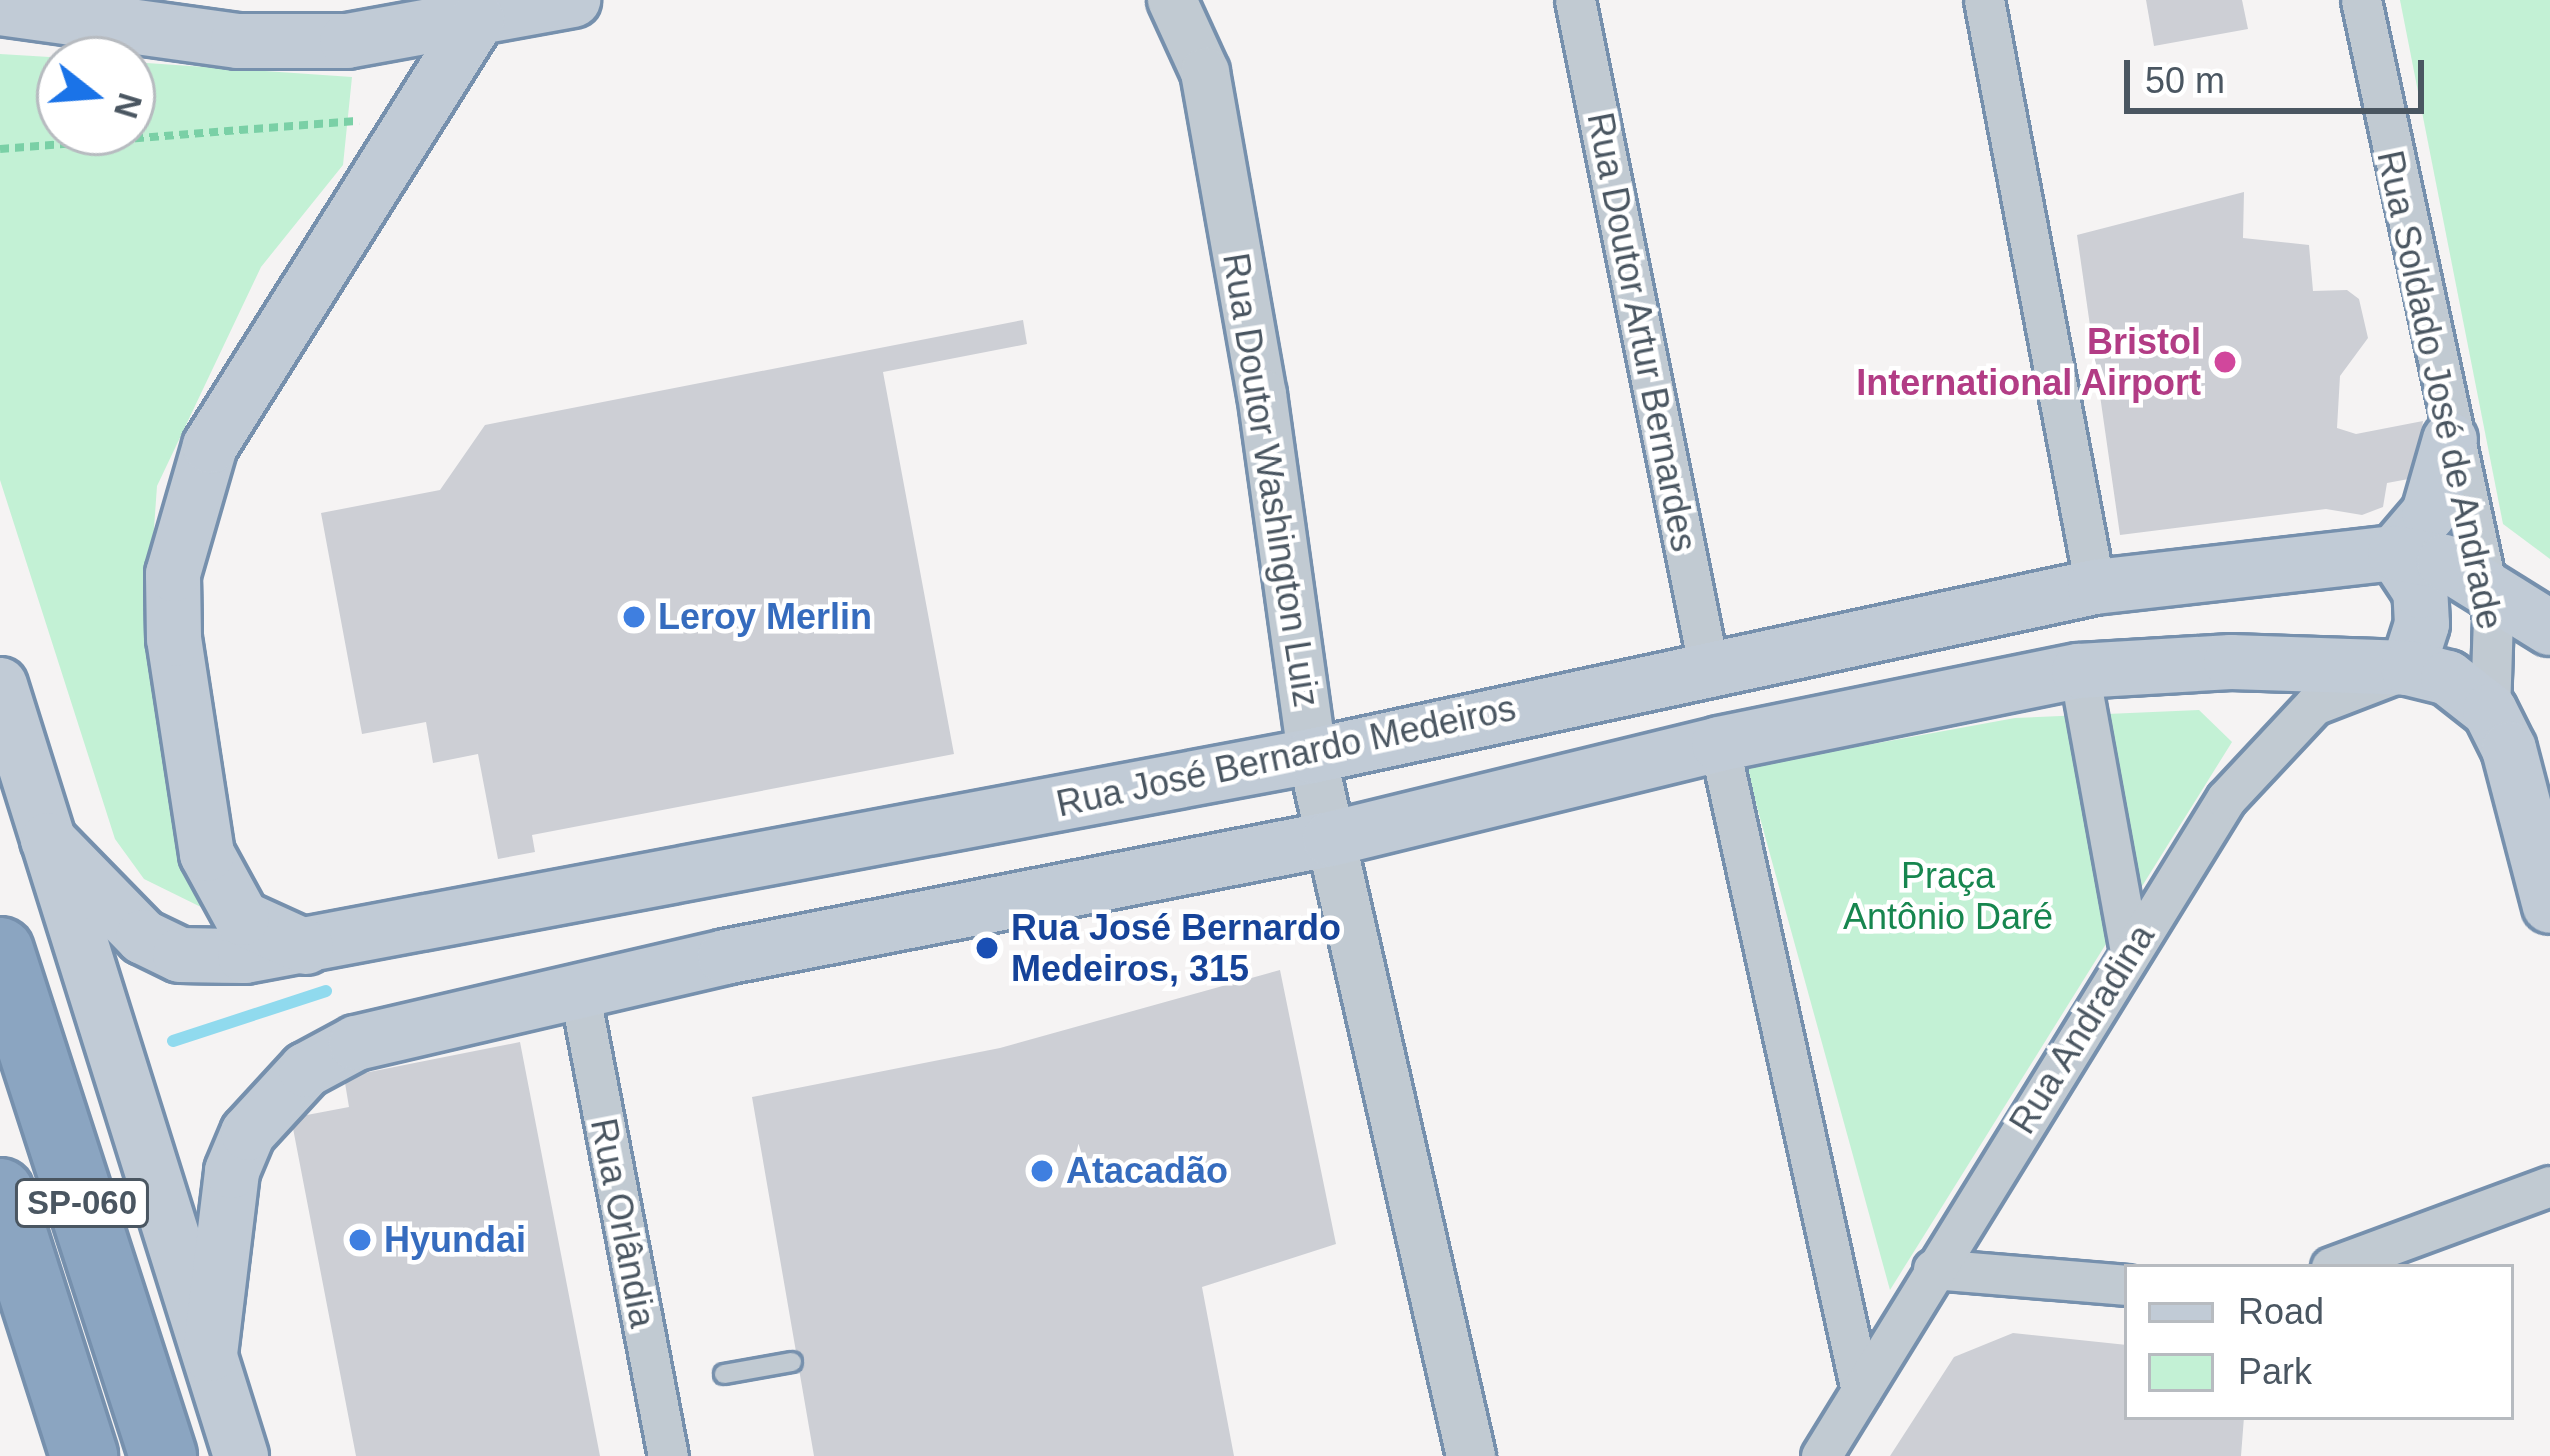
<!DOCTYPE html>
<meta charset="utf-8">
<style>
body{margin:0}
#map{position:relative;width:2550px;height:1456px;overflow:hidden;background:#f5f3f3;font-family:Arial,sans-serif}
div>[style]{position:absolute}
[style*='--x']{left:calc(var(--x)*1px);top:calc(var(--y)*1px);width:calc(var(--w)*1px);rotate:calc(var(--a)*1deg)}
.green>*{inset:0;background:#c3f1d5}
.stream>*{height:12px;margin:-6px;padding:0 6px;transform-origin:6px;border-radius:6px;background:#90daee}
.building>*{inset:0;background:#cdcfd5}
.path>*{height:8px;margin-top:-4px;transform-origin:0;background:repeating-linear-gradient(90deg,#7ad0a6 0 9px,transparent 0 15px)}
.roads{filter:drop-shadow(3px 0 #7690ad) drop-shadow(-3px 0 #7690ad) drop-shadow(0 3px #7690ad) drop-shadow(0 -3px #7690ad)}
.service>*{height:18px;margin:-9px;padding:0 9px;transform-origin:9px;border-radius:9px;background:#c1cad2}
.minor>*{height:39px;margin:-19.5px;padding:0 19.5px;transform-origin:19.5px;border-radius:19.5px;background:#c1cad2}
.tertiary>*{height:48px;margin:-24px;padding:0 24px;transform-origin:24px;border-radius:24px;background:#c1cad2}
.secondary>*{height:54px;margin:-27px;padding:0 27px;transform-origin:27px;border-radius:27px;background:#c1cbd6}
.motorway>*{height:66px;margin:-33px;padding:0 33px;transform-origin:33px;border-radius:33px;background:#8ba5c1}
.dots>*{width:33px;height:33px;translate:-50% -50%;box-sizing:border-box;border:6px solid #fff;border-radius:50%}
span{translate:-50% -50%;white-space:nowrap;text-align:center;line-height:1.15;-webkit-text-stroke:9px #fff;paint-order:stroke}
.shield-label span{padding:3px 9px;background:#fff;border:3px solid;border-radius:9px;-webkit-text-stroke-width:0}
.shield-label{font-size:33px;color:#4a5661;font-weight:700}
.street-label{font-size:36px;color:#4a5661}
.hotel-label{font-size:36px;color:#b23c85;font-weight:700}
.right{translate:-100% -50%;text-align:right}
.shop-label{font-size:36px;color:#366cbe;font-weight:700}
.left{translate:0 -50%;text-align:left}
.park-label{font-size:36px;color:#17864f}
.transit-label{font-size:36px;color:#164399;font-weight:700}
.legend{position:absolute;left:2124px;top:1264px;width:390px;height:156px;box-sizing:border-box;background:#fff;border:3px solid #b7bbc0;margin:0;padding:15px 21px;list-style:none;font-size:36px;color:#4a5661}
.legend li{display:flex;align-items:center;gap:24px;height:60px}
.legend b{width:60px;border:3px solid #b7bbc0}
.north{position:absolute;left:36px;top:36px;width:120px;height:120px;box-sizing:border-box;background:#fff;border:3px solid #b7bbc0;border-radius:50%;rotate:107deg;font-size:33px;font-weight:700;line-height:48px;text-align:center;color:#4a5661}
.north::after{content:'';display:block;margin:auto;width:42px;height:54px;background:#1a73e8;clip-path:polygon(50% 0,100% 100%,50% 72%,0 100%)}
.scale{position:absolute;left:2124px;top:60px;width:300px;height:54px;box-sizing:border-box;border:6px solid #4a5661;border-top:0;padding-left:15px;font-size:36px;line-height:42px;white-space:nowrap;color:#4a5661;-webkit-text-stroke:9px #fff;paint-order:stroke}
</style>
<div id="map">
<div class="green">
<i style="clip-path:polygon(2400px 0,2550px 0,2550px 559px,2503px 524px)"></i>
<i style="clip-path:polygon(0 54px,99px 60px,60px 60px,60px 132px,132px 132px,132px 62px,352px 77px,343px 165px,261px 267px,157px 486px,150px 585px,166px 784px,207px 910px,144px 879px,115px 839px,0 480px)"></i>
<i style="clip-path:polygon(2199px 710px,2232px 742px,1890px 1290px,1746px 767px,2015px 718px)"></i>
</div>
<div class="stream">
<i style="--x:173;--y:1041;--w:161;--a:-18.1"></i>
</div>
<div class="building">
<i style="clip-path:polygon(2146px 0,2242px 0,2248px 29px,2154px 46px)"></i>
<i style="clip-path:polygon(2244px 192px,2243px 238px,2309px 245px,2313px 291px,2347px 290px,2359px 299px,2368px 338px,2340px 376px,2337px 428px,2356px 434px,2423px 421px,2414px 478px,2387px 483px,2383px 507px,2362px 515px,2326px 509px,2120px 535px,2077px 235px)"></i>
<i style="clip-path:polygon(1023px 320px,1027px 344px,883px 372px,954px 754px,532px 835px,535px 852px,498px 859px,478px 754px,433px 763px,426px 722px,362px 734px,321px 513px,440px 490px,485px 425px)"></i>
<i style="clip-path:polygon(1280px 970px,1336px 1244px,1202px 1287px,1234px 1456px,814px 1456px,752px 1097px,1000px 1048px)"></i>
<i style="clip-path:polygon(520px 1042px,600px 1456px,356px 1456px,291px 1118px,349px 1107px,344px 1077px)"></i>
<i style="clip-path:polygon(2013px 1333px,2127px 1345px,2127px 1417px,2244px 1417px,2241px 1456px,1890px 1456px,1954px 1357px)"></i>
</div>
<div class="path">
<i style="--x:0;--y:149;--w:360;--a:-4.5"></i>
</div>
<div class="roads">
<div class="service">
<i style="--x:724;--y:1374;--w:69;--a:-10"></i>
</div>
<div class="minor">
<i style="--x:1575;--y:0;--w:678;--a:78.69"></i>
<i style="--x:1984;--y:0;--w:597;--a:79.29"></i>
<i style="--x:2361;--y:0;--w:630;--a:77.91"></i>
<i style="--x:2493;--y:616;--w:95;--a:91.8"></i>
<i style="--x:2079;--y:671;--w:285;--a:79.7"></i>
<i style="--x:1719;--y:744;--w:662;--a:77.62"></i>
<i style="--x:579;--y:990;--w:474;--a:79.2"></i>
<i style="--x:2331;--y:1267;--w:233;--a:-20.3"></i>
<i style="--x:1933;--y:1269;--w:195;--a:4.7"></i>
<i style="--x:1821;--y:1456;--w:772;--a:-58.35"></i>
<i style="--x:2226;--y:799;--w:129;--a:-46.9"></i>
<i style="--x:2314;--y:705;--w:84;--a:-21"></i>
</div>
<div class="tertiary">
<i style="--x:1172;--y:0;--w:79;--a:65.4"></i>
<i style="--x:1205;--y:72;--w:327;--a:80"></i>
<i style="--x:1262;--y:394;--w:365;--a:82.1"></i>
<i style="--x:1312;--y:756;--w:718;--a:77.2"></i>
</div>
<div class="secondary">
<i style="--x:0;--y:8;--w:240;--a:7.9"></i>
<i style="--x:238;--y:41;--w:109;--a:0"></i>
<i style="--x:347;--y:41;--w:230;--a:-10.3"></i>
<i style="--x:2408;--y:668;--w:46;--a:-72.3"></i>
<i style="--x:2422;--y:624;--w:33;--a:-93"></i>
<i style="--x:2420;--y:591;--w:45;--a:-123.3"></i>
<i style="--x:2395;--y:553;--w:52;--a:-49.6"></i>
<i style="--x:2429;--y:513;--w:76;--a:-74"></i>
<i style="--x:0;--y:685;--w:808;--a:72.64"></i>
<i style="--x:48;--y:840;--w:136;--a:45.6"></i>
<i style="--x:143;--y:937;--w:41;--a:25.9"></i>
<i style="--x:180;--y:955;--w:65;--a:0.9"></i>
<i style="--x:245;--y:956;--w:1086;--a:-10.62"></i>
<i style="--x:1312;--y:756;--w:801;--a:-12.18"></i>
<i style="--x:2095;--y:587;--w:302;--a:-6.5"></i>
<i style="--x:2395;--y:553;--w:50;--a:10.4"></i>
<i style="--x:2444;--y:562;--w:125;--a:31.9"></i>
<i style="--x:306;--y:947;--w:70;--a:-155.6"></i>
<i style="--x:242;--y:918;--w:73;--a:-118.7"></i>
<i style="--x:207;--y:854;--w:218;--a:-98.7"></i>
<i style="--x:174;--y:639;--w:65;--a:-90.9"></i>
<i style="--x:173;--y:574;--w:133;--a:-73.9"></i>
<i style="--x:210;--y:446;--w:503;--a:-57.92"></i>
<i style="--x:210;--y:1354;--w:184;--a:-83.1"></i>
<i style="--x:232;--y:1171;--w:41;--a:-67.2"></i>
<i style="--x:248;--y:1133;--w:86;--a:-47.4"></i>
<i style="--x:306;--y:1070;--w:57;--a:-28.4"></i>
<i style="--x:356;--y:1043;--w:379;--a:-13.1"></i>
<i style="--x:725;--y:957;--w:616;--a:-11.04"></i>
<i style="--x:1330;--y:839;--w:400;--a:-13.7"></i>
<i style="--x:1719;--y:744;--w:367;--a:-11.5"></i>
<i style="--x:2079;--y:671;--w:152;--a:-3.4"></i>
<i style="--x:2231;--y:662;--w:177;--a:1.9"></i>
<i style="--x:2408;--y:668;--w:41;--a:14"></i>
<i style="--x:2448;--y:678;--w:53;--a:38.2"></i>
<i style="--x:2490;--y:711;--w:42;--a:63.4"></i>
<i style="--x:2509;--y:749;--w:162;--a:75.4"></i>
</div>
<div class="motorway">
<i style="--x:0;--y:951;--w:531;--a:72.11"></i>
<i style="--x:0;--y:1192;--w:277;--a:72.3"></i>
</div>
</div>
<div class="dots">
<i style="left:2225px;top:362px;background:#d1479c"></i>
<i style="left:634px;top:617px;background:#3f7fe0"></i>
<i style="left:987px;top:948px;background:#1a4fb4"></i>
<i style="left:1042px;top:1171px;background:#3f7fe0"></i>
<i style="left:360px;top:1240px;background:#3f7fe0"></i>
</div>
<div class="shield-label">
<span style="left:82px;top:1203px">SP-060</span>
</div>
<div class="street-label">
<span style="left:1642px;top:332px;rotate:79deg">Rua Doutor Artur Bernardes</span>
<span style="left:2440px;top:390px;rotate:78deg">Rua Soldado José de Andrade</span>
<span style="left:1271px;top:480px;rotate:81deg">Rua Doutor Washington Luiz</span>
<span style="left:1286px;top:756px;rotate:-12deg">Rua José Bernardo Medeiros</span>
<span style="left:2082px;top:1029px;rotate:-58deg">Rua Andradina</span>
<span style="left:623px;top:1223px;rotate:79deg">Rua Orlândia</span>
</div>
<div class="hotel-label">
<span class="right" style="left:2201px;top:362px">Bristol<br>International Airport</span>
</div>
<div class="shop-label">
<span class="left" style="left:658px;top:617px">Leroy Merlin</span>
<span class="left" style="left:1066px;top:1171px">Atacadão</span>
<span class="left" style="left:384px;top:1240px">Hyundai</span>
</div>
<div class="park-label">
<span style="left:1948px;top:896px">Praça<br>Antônio Daré</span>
</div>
<div class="transit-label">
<span class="left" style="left:1011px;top:948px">Rua José Bernardo<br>Medeiros, 315</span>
</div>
<ul class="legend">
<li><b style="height:15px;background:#c1cbd6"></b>Road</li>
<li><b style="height:33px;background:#c3f1d5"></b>Park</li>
</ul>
<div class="north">N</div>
<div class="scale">50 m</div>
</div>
